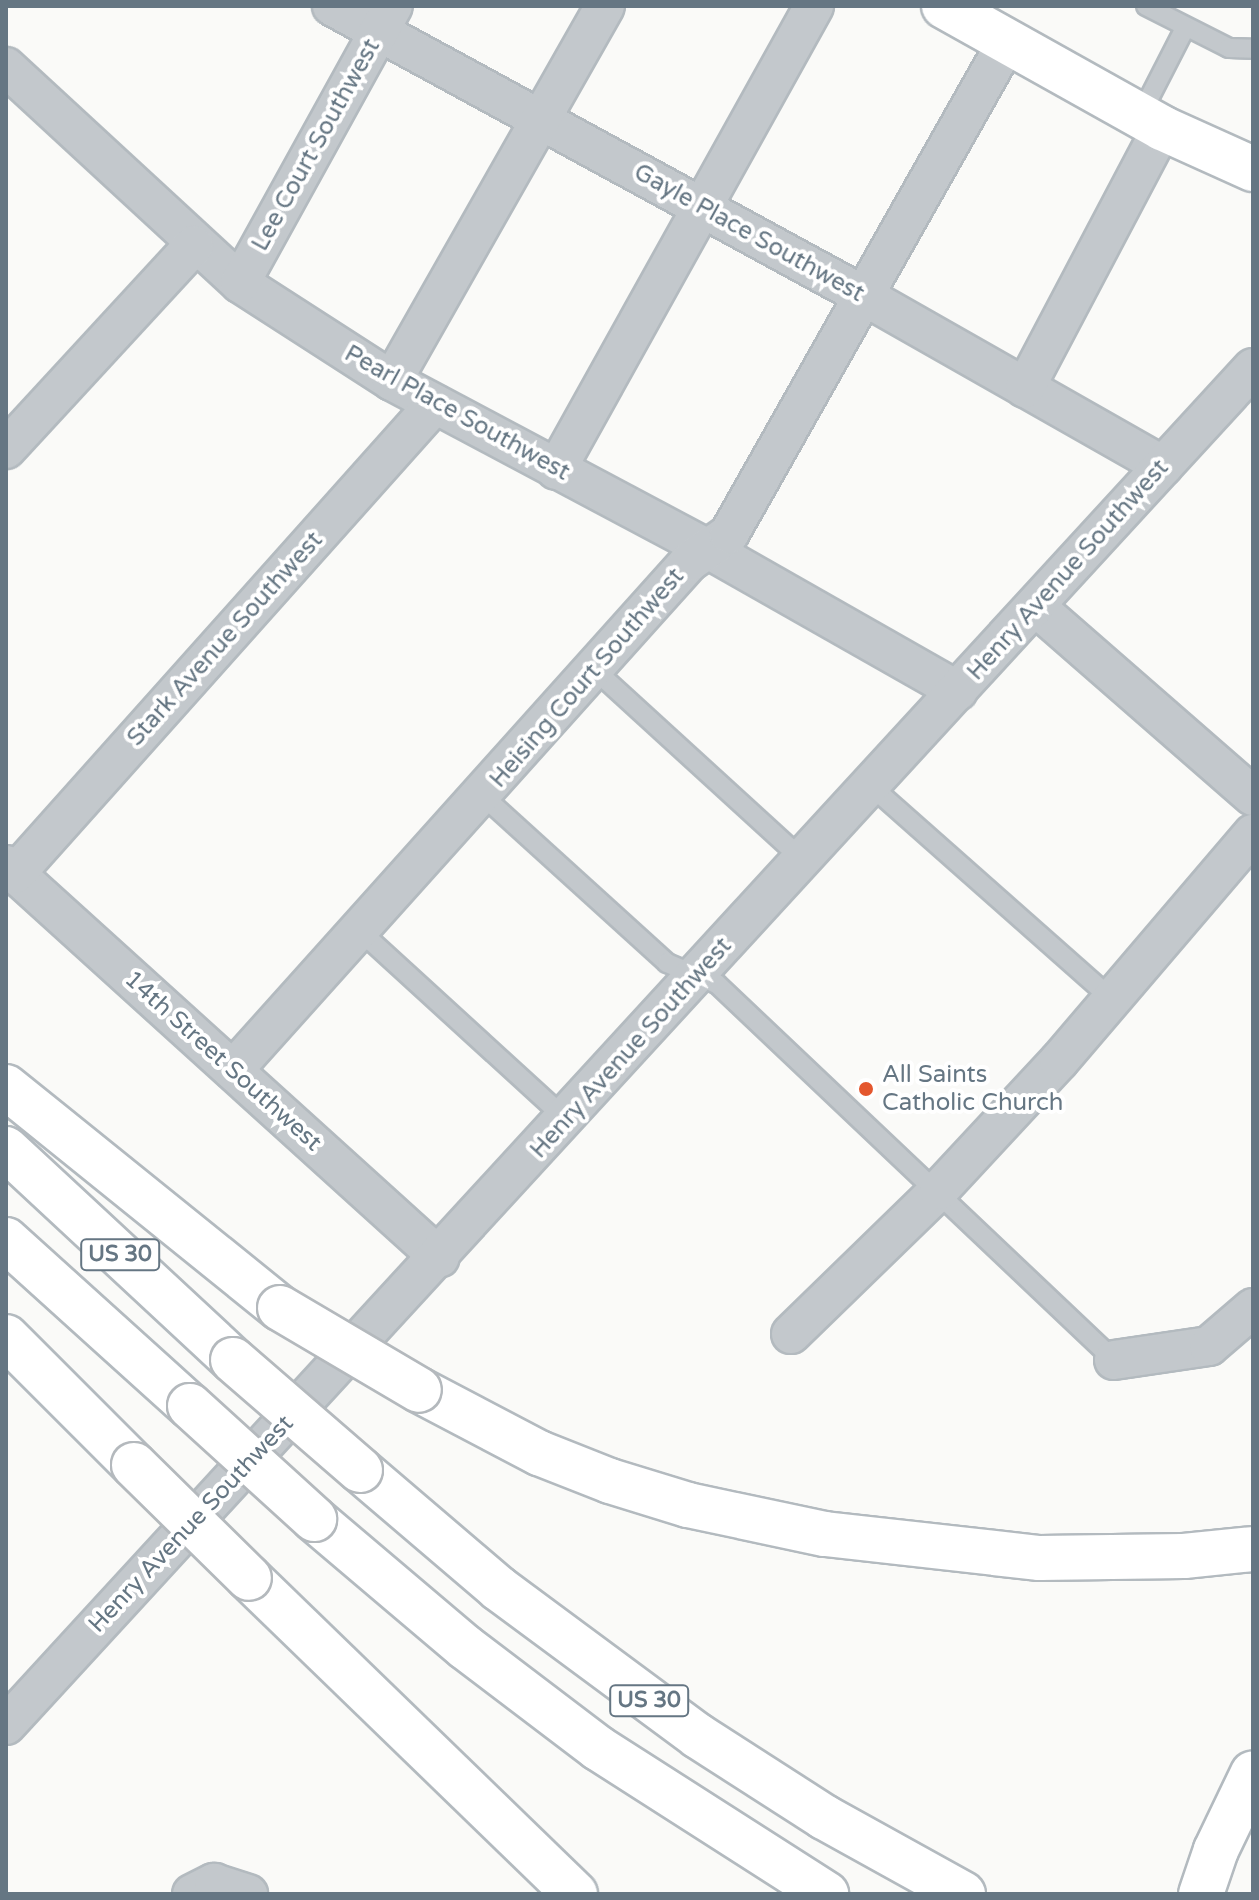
<!DOCTYPE html>
<style>
body{margin:0}
#map{position:relative;width:1259px;height:1900px;overflow:hidden;background:#fafaf8;font-family:"Varela Round",sans-serif}
div>[style]{position:absolute}
[style*='--x']{left:calc(var(--x)*1px);top:calc(var(--y)*1px);width:calc(var(--w)*1px);rotate:calc(var(--a)*1deg)}
.roads{filter:drop-shadow(2px 0 #b3babf) drop-shadow(-2px 0 #b3babf) drop-shadow(0 2px #b3babf) drop-shadow(0 -2px #b3babf)}
.lane>*{height:18px;margin:-9px;padding:0 9px;transform-origin:9px;border-radius:9px;background:#c3c8cc}
.street>*{height:38px;margin:-19px;padding:0 19px;transform-origin:19px;border-radius:19px;background:#c3c8cc}
.secondary>*{height:44px;margin:-22px;padding:0 22px;transform-origin:22px;border-radius:22px;background:#fff}
.highway>*{height:44px;margin:-22px;padding:0 22px;transform-origin:22px;border-radius:22px;background:#fff}
.bridges{filter:drop-shadow(2px 0 #b4b9bd) drop-shadow(-2px 0 #b4b9bd) drop-shadow(0 2px #b4b9bd) drop-shadow(0 -2px #b4b9bd)}
.highway-bridge>*{height:44px;margin:-22px;padding:0 22px;transform-origin:22px;border-radius:22px;background:#fff}
.dots>*{width:22px;height:22px;translate:-50% -50%;box-sizing:border-box;border:4px solid #fff;border-radius:50%}
span{translate:-50% -50%;white-space:nowrap;text-align:center;line-height:1.15;-webkit-text-stroke:8px #fff;paint-order:stroke}
.shield-label span{padding:2px 6px;background:#fff;border:2px solid;border-radius:6px;-webkit-text-stroke-width:0}
.shield-label{font-size:22px;color:#657683;font-weight:700}
.street-label{font-size:24px;color:#657683}
.poi-label{font-size:24px;color:#657683}
.left{translate:0 -50%;text-align:left}
.frame{position:absolute;inset:0;border:8px solid #657683;pointer-events:none}
</style>
<div id="map">
<div class="roads">
<div class="lane">
<i style="--x:1146;--y:6;--w:93;--a:26.8"></i>
<i style="--x:1229;--y:48;--w:24;--a:2"></i>
<i style="--x:1140;--y:116;--w:99;--a:-62.9"></i>
<i style="--x:596;--y:671;--w:279;--a:42.4"></i>
<i style="--x:871;--y:786;--w:322;--a:41.5"></i>
<i style="--x:483;--y:796;--w:248;--a:42.2"></i>
<i style="--x:667;--y:963;--w:54;--a:22.8"></i>
<i style="--x:717;--y:984;--w:547;--a:43.44"></i>
<i style="--x:359;--y:930;--w:280;--a:42.4"></i>
</div>
<div class="street">
<i style="--x:332;--y:6;--w:608;--a:28.59"></i>
<i style="--x:866;--y:297;--w:342;--a:29.6"></i>
<i style="--x:6;--y:67;--w:318;--a:42.7"></i>
<i style="--x:240;--y:283;--w:181;--a:32.8"></i>
<i style="--x:392;--y:381;--w:360;--a:28"></i>
<i style="--x:710;--y:550;--w:285;--a:29.6"></i>
<i style="--x:240;--y:283;--w:316;--a:-61.1"></i>
<i style="--x:392;--y:381;--w:431;--a:-60.4"></i>
<i style="--x:1025;--y:388;--w:294;--a:-62.2"></i>
<i style="--x:6;--y:449;--w:277;--a:-47.3"></i>
<i style="--x:556;--y:470;--w:531;--a:-60.92"></i>
<i style="--x:1035;--y:606;--w:289;--a:41.1"></i>
<i style="--x:6;--y:865;--w:585;--a:42.16"></i>
<i style="--x:15;--y:874;--w:630;--a:-48.22"></i>
<i style="--x:233;--y:1070;--w:683;--a:-48.09"></i>
<i style="--x:689;--y:562;--w:49;--a:-35"></i>
<i style="--x:729;--y:534;--w:565;--a:-60.53"></i>
<i style="--x:791;--y:1334;--w:206;--a:-44.2"></i>
<i style="--x:939;--y:1190;--w:176;--a:-47.1"></i>
<i style="--x:1059;--y:1061;--w:299;--a:-49.5"></i>
<i style="--x:1114;--y:1360;--w:96;--a:-8.4"></i>
<i style="--x:1209;--y:1346;--w:58;--a:-40.8"></i>
<i style="--x:6;--y:1725;--w:1843;--a:-47.42"></i>
<i style="--x:192;--y:1894;--w:25;--a:-27"></i>
<i style="--x:214;--y:1883;--w:36;--a:18"></i>
</div>
<div class="secondary">
<i style="--x:944;--y:6;--w:250;--a:29.2"></i>
<i style="--x:1162;--y:128;--w:100;--a:24.3"></i>
</div>
<div class="highway">
<i style="--x:6;--y:1087;--w:352;--a:38.9"></i>
<i style="--x:6;--y:1149;--w:310;--a:42.9"></i>
<i style="--x:6;--y:1240;--w:248;--a:42.1"></i>
<i style="--x:6;--y:1337;--w:181;--a:45"></i>
<i style="--x:419;--y:1390;--w:136;--a:27.7"></i>
<i style="--x:539;--y:1453;--w:76;--a:21.5"></i>
<i style="--x:610;--y:1481;--w:82;--a:17.1"></i>
<i style="--x:688;--y:1505;--w:140;--a:12"></i>
<i style="--x:825;--y:1534;--w:216;--a:6.4"></i>
<i style="--x:1040;--y:1558;--w:144;--a:-0.8"></i>
<i style="--x:1184;--y:1556;--w:69;--a:-5.8"></i>
<i style="--x:360;--y:1470;--w:182;--a:40.5"></i>
<i style="--x:498;--y:1588;--w:249;--a:36.5"></i>
<i style="--x:698;--y:1736;--w:150;--a:32.7"></i>
<i style="--x:824;--y:1817;--w:159;--a:29"></i>
<i style="--x:314;--y:1519;--w:198;--a:40.3"></i>
<i style="--x:465;--y:1647;--w:167;--a:37.2"></i>
<i style="--x:598;--y:1748;--w:271;--a:32.6"></i>
<i style="--x:249;--y:1578;--w:454;--a:44.1"></i>
<i style="--x:1201;--y:1894;--w:46;--a:-71.2"></i>
<i style="--x:1216;--y:1850;--w:85;--a:-64.3"></i>
</div>
</div>
<div class="bridges">
<div class="highway-bridge">
<i style="--x:280;--y:1308;--w:161;--a:30.5"></i>
<i style="--x:233;--y:1360;--w:168;--a:40.9"></i>
<i style="--x:190;--y:1406;--w:168;--a:42.3"></i>
<i style="--x:134;--y:1465;--w:161;--a:44.5"></i>
</div>
</div>
<div class="dots">
<i style="left:866px;top:1089px;background:#e4572e"></i>
</div>
<div class="shield-label">
<span style="left:120px;top:1255px">US 30</span>
<span style="left:649px;top:1701px">US 30</span>
</div>
<div class="street-label">
<span style="left:316px;top:145px;rotate:-61deg">Lee Court Southwest</span>
<span style="left:749px;top:233px;rotate:29deg">Gayle Place Southwest</span>
<span style="left:457px;top:413px;rotate:29deg">Pearl Place Southwest</span>
<span style="left:1068px;top:570px;rotate:-48deg">Henry Avenue Southwest</span>
<span style="left:225px;top:639px;rotate:-48deg">Stark Avenue Southwest</span>
<span style="left:587px;top:678px;rotate:-49deg">Heising Court Southwest</span>
<span style="left:631px;top:1048px;rotate:-48deg">Henry Avenue Southwest</span>
<span style="left:223px;top:1061px;rotate:42deg">14th Street Southwest</span>
<span style="left:191px;top:1524px;rotate:-47deg">Henry Avenue Southwest</span>
</div>
<div class="poi-label">
<span class="left" style="left:882px;top:1089px">All Saints<br>Catholic Church</span>
</div>
<div class="frame"></div>
</div>
